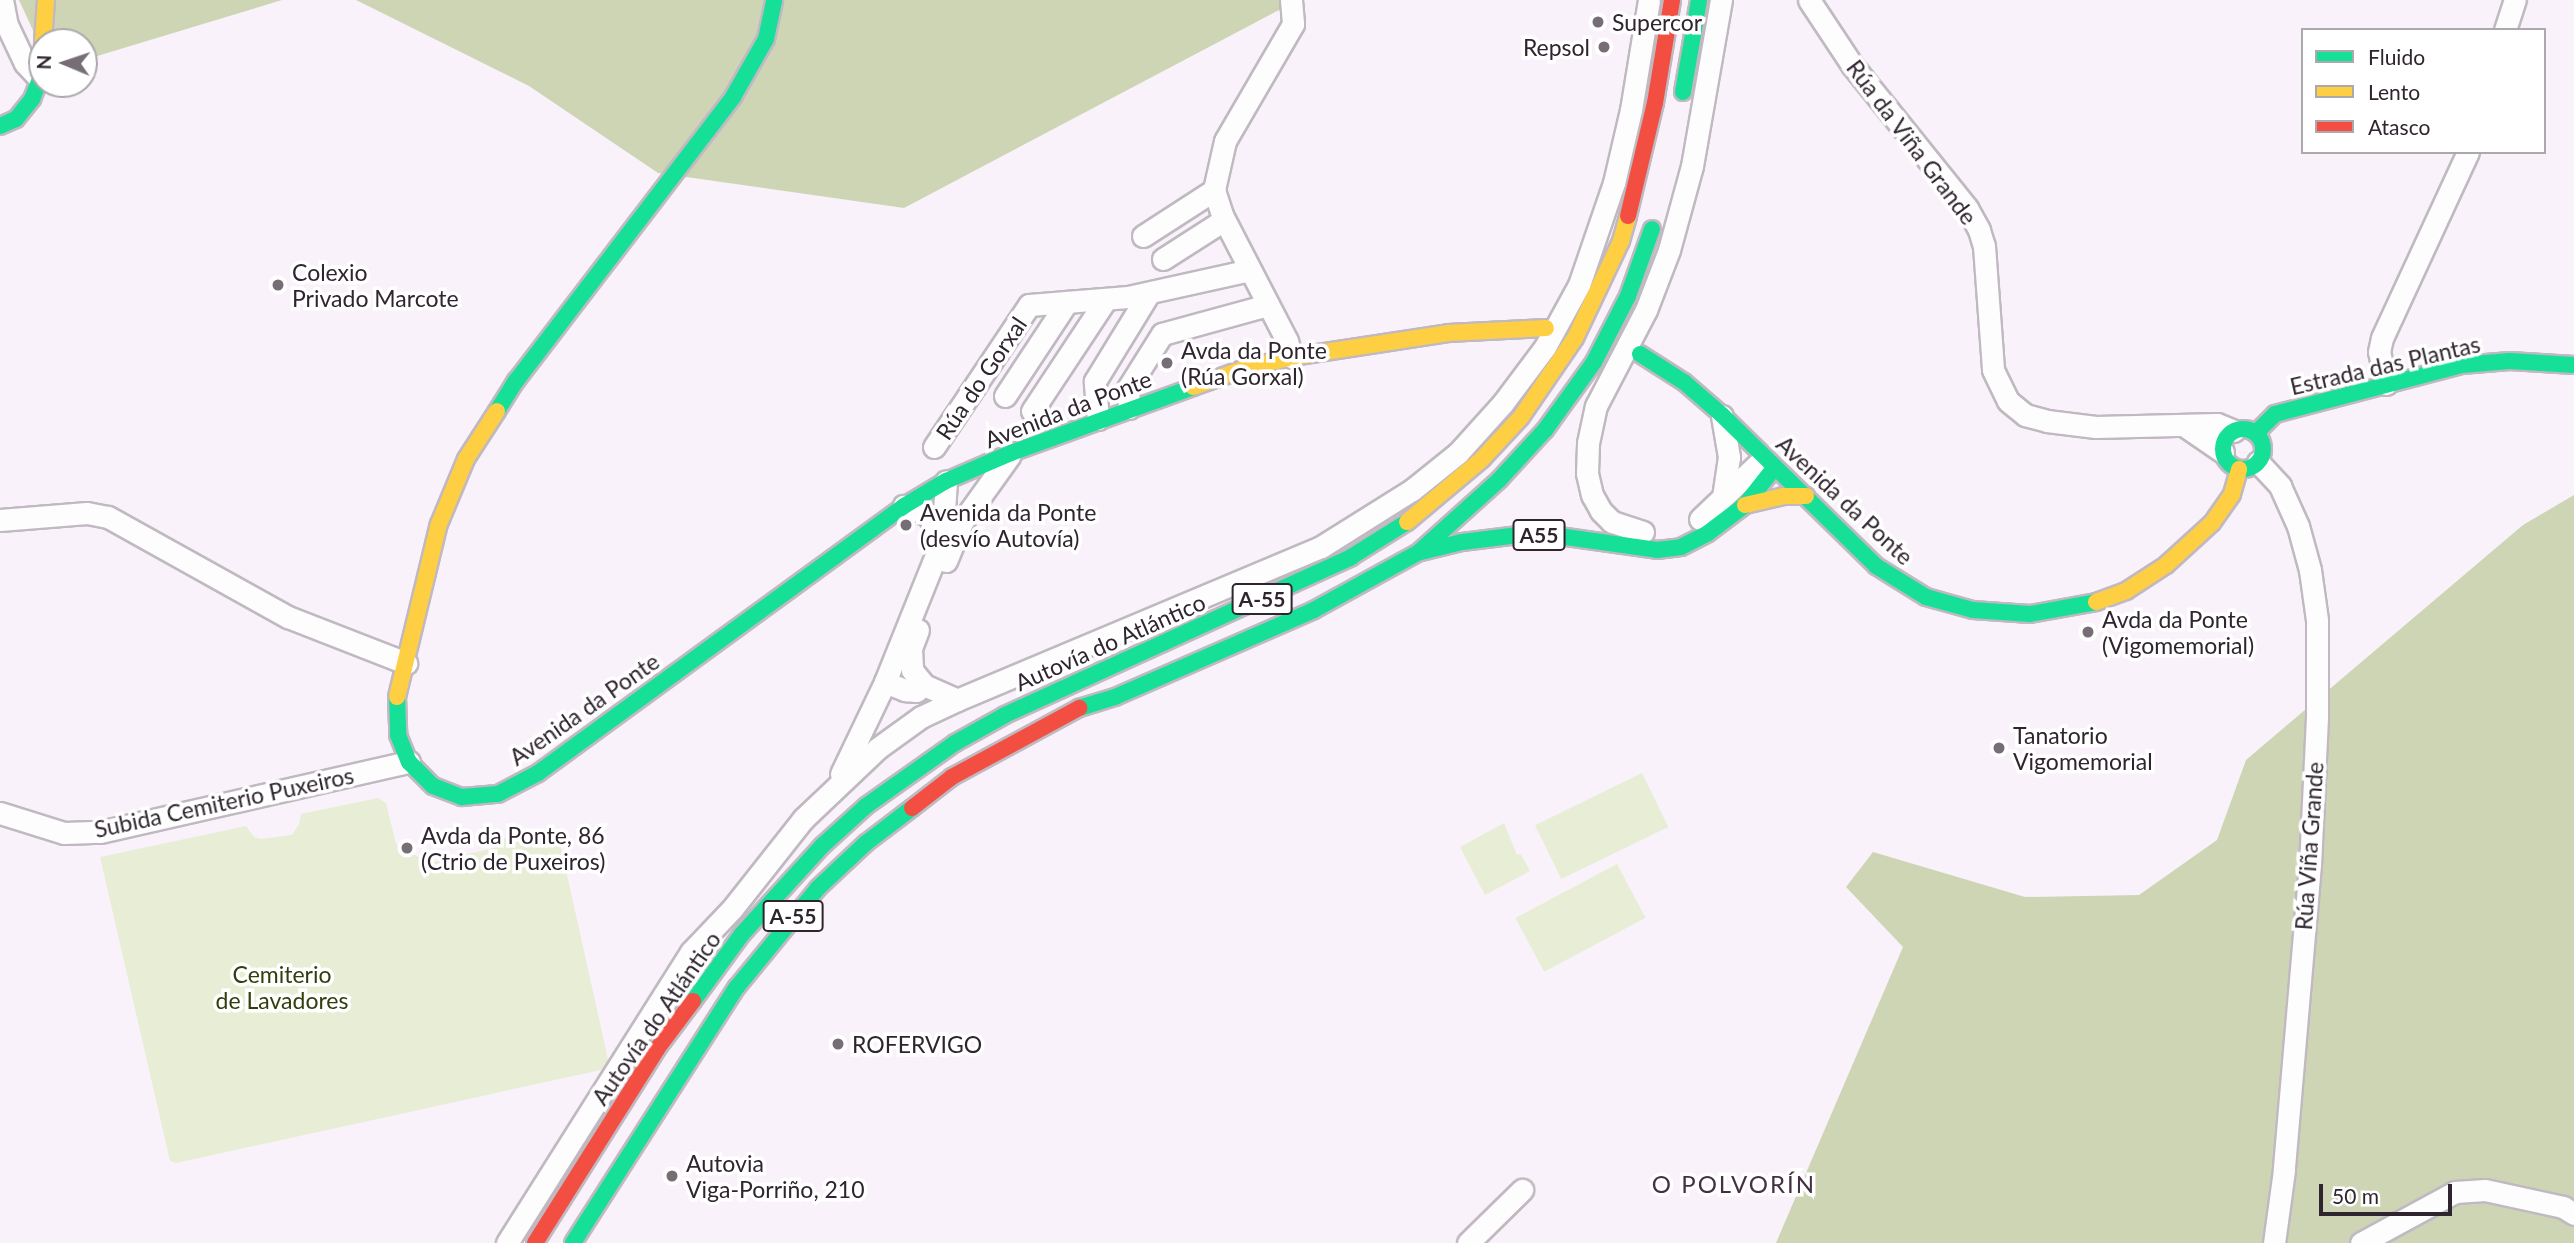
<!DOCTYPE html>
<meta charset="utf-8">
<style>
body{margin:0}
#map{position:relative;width:2574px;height:1243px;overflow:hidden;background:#faf2fa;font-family:Lato,sans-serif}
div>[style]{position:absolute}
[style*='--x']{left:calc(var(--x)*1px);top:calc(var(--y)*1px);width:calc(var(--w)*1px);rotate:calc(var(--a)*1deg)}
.green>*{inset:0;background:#e7eed5;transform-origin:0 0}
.forest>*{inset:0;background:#cdd5b5}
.roads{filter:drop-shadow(2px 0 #c1b9c1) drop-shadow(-2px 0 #c1b9c1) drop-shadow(0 2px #c1b9c1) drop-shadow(0 -2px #c1b9c1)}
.street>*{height:21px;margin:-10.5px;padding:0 10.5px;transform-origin:10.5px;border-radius:10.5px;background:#fefdfe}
.fast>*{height:16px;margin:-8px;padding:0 8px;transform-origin:8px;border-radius:8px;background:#16e098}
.fast>.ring{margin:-8px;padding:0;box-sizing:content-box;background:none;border:16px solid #16e098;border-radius:50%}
.slow>*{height:16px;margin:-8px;padding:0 8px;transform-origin:8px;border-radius:8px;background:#ffcf43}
.jam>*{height:16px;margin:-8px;padding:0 8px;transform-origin:8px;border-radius:8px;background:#f24e42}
.dots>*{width:19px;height:19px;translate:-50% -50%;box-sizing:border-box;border:4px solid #fff;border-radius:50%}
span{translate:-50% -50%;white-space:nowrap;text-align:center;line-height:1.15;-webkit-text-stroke:7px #fff;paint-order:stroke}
.shield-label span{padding:2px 5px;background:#fff;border:2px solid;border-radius:5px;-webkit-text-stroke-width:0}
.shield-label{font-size:21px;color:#2f252f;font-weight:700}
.poi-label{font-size:23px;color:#2f252f}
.left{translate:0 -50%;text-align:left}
.right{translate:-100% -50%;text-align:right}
.street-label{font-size:23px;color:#2f252f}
.park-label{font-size:23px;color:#313e0d}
.neighbourhood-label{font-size:24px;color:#443045;letter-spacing:2px}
.legend{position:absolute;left:2301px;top:28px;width:245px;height:126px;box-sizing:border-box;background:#fff;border:2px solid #aca8ac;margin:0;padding:9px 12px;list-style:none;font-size:21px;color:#2f252f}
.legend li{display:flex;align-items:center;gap:14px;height:35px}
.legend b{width:35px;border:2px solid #aca8ac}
.north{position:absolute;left:28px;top:28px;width:70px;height:70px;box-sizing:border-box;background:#fff;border:2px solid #aca8ac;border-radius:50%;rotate:272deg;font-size:19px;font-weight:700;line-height:28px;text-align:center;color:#2f252f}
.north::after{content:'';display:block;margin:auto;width:24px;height:32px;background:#766d76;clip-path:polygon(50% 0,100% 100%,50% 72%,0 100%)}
.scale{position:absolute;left:2319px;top:1184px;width:133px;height:32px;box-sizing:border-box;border:4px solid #2f252f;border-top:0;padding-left:9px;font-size:21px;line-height:24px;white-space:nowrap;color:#2f252f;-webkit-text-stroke:5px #fff;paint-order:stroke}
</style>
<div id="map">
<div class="green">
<i style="left:1642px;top:773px;width:60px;height:119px;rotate:64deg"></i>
<i style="clip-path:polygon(378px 798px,386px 803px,396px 844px,429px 863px,494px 848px,493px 841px,511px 837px,513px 843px,558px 834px,610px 1068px,176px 1163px,170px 1161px,100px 857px,246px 826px,254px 837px,261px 839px,292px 835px,299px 824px,301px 814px)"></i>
<i style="clip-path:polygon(1504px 823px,1517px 855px,1521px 854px,1530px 871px,1485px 895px,1460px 847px)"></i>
<i style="left:1617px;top:864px;width:61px;height:115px;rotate:62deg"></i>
</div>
<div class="forest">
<i style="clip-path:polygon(19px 0,282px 0,84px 60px,84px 42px,42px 42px,42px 50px)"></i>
<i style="clip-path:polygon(356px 0,1298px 0,904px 208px,658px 173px,529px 86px)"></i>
<i style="clip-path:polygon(2574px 495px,2574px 1243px,1776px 1243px,1903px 947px,1846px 887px,1873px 852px,2025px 897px,2139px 895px,2217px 840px,2246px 760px,2523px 525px)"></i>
</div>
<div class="roads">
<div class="street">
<i style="--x:2;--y:0;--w:25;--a:79"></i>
<i style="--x:7;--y:25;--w:42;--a:64.7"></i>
<i style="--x:25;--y:63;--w:22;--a:47"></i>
<i style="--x:1291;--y:0;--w:24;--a:85"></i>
<i style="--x:1293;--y:24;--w:135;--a:120.2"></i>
<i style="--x:1225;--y:141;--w:50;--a:102.7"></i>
<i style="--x:1214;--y:190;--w:26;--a:72"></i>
<i style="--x:1222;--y:215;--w:142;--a:62.7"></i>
<i style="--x:1287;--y:341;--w:17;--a:73"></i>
<i style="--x:1809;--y:0;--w:78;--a:56.5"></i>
<i style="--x:1852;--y:65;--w:184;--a:51.2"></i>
<i style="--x:1967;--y:208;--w:25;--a:61"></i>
<i style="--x:1979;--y:230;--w:17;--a:73"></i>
<i style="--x:1984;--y:246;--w:124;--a:85.8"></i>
<i style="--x:1993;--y:370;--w:34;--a:64"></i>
<i style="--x:2008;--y:401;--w:22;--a:39"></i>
<i style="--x:2025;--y:415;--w:23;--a:15"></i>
<i style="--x:2047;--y:421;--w:49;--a:7"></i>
<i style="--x:2096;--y:427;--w:121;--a:-1.4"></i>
<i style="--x:2217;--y:424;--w:18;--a:22"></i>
<i style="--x:2505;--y:30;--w:32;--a:-72"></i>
<i style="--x:1143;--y:236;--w:85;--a:-32.9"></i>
<i style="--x:1163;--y:259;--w:72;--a:-32.6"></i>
<i style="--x:2386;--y:384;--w:33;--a:-102"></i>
<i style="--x:2379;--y:352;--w:14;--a:-78"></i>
<i style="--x:2382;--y:338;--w:205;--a:-65.2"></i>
<i style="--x:1005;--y:396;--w:113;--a:-56.6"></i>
<i style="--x:1129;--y:408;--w:20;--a:-93"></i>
<i style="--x:1128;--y:388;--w:64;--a:-57.8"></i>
<i style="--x:1162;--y:334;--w:110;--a:-15.3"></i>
<i style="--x:1032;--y:411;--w:134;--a:-56.5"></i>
<i style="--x:1722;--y:416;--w:42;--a:80.3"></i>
<i style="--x:1729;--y:457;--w:40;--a:98.5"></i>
<i style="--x:1098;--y:419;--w:38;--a:-95"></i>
<i style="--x:1095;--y:381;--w:103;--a:-58.5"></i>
<i style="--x:2185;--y:426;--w:46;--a:34.4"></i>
<i style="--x:934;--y:447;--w:171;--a:-56.2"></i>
<i style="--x:1029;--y:305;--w:99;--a:-4.6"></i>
<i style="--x:1128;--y:297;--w:125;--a:-12.5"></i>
<i style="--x:2258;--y:462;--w:33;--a:47"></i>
<i style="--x:2280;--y:486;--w:44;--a:65.8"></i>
<i style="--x:2298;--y:526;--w:46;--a:74.7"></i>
<i style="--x:2310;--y:570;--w:50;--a:82"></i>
<i style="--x:2317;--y:620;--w:97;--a:90"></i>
<i style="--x:2317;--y:717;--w:147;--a:92.7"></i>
<i style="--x:2310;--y:864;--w:307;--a:94.9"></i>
<i style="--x:2284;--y:1170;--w:74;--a:97.8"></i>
<i style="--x:1700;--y:519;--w:80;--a:-43.5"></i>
<i style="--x:0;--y:520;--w:87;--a:-4.6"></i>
<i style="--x:87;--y:513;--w:21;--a:11"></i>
<i style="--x:108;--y:517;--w:206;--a:29.1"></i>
<i style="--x:288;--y:617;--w:127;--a:21.3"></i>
<i style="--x:1643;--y:532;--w:33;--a:-162"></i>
<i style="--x:1612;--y:522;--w:16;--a:-135"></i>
<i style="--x:1601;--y:511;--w:18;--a:-119"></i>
<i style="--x:1592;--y:495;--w:23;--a:-103"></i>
<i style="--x:1587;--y:473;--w:30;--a:-88"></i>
<i style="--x:1588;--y:443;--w:38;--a:-78"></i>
<i style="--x:1596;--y:406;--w:108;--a:-62.5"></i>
<i style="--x:1646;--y:310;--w:64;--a:-69"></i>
<i style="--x:1669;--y:250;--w:87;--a:-74.7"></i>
<i style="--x:1692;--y:166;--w:169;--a:-80.1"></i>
<i style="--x:942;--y:540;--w:59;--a:-86.1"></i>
<i style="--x:946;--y:561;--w:42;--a:-67.7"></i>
<i style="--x:962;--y:522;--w:82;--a:-54.4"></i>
<i style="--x:918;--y:630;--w:19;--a:111"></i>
<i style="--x:911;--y:648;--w:22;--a:87"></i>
<i style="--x:912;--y:670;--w:19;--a:51"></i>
<i style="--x:924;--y:685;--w:36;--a:24"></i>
<i style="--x:885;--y:682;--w:22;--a:22"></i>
<i style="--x:905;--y:690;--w:11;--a:5"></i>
<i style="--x:916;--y:691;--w:10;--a:-37"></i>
<i style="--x:841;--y:774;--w:102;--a:-64.4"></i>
<i style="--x:885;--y:682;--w:153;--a:-68.1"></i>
<i style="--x:942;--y:540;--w:29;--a:-119"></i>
<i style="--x:928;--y:515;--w:26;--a:-159"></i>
<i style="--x:0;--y:813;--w:67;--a:17.4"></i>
<i style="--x:64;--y:833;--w:36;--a:-2"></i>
<i style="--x:100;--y:832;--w:317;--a:-12.8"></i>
<i style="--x:507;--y:1243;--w:344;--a:-57.7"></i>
<i style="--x:691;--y:952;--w:59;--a:-46.4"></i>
<i style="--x:732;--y:909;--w:115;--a:-51.7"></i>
<i style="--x:803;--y:819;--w:103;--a:-43.4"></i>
<i style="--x:878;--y:748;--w:53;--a:-35.8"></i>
<i style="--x:921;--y:717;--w:40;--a:-25"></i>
<i style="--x:957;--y:700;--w:395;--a:-22.8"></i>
<i style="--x:1321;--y:547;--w:107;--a:-32.1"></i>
<i style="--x:1412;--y:490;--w:59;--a:-38.8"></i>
<i style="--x:1458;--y:453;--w:67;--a:-48"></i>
<i style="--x:1503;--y:403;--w:70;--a:-53.1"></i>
<i style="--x:1545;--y:347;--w:71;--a:-61.3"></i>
<i style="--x:1579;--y:285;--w:108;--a:-71.1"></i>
<i style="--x:1614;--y:183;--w:75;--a:-76.9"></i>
<i style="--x:1631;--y:110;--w:111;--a:-80.7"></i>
<i style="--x:1468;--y:1243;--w:76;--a:-44.5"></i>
<i style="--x:2361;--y:1243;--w:107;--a:-28.5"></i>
<i style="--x:2455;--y:1192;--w:30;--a:-4"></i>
<i style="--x:2485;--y:1190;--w:80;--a:12.3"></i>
<i style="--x:2563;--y:1207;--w:13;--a:32"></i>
</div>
<div class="fast">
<i style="--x:1683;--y:92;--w:93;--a:-80.1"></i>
<i style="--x:0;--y:126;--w:17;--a:-24"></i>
<i style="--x:16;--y:119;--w:26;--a:-51"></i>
<i style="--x:32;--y:99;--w:22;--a:-68"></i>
<i style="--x:40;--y:79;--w:27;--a:-86"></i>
<i style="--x:1640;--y:354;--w:52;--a:32.5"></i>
<i style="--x:1684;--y:382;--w:50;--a:41"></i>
<i style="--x:1722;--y:415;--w:216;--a:44.4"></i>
<i style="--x:1876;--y:566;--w:59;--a:31.8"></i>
<i style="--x:1926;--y:597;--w:49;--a:15.5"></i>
<i style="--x:1973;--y:610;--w:57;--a:4"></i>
<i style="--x:2030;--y:614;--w:67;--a:-10.3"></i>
<i style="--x:497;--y:411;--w:36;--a:-58"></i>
<i style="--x:516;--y:381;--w:357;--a:-52.6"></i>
<i style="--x:733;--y:97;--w:67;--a:-60.4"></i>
<i style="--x:766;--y:39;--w:40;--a:-78"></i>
<i class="ring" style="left:2223px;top:429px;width:24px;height:24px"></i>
<i style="--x:2256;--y:433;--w:27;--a:-45"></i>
<i style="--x:2275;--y:414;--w:193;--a:-14.7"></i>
<i style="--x:2462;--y:365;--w:48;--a:-4.8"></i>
<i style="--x:2510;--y:361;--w:64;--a:3.6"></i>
<i style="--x:1421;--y:552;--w:42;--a:-13.7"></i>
<i style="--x:1462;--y:542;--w:57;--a:-7"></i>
<i style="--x:1519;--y:535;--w:33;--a:0"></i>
<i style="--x:1552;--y:535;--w:106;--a:8.1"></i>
<i style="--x:1657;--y:550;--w:24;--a:-7"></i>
<i style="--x:1681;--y:547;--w:30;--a:-27"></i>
<i style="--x:1708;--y:533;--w:46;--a:-37.1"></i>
<i style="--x:1745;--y:505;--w:48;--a:-51.7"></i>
<i style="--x:397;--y:697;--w:38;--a:88"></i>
<i style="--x:398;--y:735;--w:29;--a:68"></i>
<i style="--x:409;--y:762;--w:34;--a:45"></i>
<i style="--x:433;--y:786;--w:31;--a:21"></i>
<i style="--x:462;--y:797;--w:36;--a:-5"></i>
<i style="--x:498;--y:794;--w:45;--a:-27.7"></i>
<i style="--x:538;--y:773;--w:453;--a:-36.1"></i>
<i style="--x:904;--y:506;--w:49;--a:-30.8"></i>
<i style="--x:946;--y:481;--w:71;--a:-23.3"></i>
<i style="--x:1011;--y:453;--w:194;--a:-19.9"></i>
<i style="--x:1079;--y:708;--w:38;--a:-17"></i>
<i style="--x:1115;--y:697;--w:217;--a:-23.6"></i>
<i style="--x:1314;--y:610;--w:120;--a:-28.9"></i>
<i style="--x:1419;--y:552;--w:108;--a:-42"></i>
<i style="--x:1499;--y:480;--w:68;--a:-47.4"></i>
<i style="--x:1545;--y:430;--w:84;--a:-54.2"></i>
<i style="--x:1594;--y:362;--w:74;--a:-62.7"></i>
<i style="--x:1628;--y:296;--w:71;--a:-70.3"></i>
<i style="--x:693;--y:1001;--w:83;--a:-53.8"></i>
<i style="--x:742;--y:934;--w:119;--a:-47.7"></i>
<i style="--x:822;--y:846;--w:59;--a:-42.3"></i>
<i style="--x:866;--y:806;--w:109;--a:-35.3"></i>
<i style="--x:955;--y:743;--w:57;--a:-29.2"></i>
<i style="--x:1005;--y:715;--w:380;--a:-24.5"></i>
<i style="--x:1351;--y:557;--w:66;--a:-32"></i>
<i style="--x:573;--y:1243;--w:304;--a:-57.4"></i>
<i style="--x:737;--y:987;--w:128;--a:-50.7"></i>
<i style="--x:818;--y:888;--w:66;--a:-43.2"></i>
<i style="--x:866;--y:843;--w:58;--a:-37.3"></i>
</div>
<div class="slow">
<i style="--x:43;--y:42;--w:42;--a:-85.9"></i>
<i style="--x:1193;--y:387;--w:56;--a:-19.7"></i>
<i style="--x:1246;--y:368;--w:47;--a:-13.4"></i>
<i style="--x:1292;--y:357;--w:158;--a:-8.7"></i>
<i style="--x:1448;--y:333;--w:98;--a:-2.9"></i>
<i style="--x:1745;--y:505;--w:39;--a:-13"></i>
<i style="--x:1783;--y:496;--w:23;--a:0"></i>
<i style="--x:1407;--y:522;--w:98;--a:-40"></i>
<i style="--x:1482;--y:459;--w:57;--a:-47.1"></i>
<i style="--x:1521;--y:417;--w:96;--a:-55.6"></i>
<i style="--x:1575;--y:338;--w:107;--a:-64.6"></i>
<i style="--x:1621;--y:241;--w:26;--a:-74"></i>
<i style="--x:2096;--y:602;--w:32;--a:-20"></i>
<i style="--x:2126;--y:591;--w:48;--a:-33"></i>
<i style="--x:2166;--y:565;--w:62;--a:-42.4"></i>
<i style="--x:2212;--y:523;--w:35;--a:-55"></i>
<i style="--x:2232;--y:494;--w:26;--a:-74"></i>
<i style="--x:397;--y:697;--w:178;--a:-76.4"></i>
<i style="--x:439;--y:524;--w:70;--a:-67.4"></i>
<i style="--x:466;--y:459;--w:57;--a:-57.1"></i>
</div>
<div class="jam">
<i style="--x:1628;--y:216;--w:116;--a:-76.6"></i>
<i style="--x:1655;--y:103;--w:104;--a:-80.6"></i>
<i style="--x:912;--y:808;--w:51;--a:-37.8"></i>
<i style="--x:952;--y:777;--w:145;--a:-28.5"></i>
<i style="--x:535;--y:1243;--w:229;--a:-57.8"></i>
<i style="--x:657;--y:1049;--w:60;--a:-53.1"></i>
</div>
</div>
<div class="dots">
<i style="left:1598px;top:22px;background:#766d76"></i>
<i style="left:1604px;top:47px;background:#766d76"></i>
<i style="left:278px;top:285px;background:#766d76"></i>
<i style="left:1167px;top:363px;background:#766d76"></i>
<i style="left:906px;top:525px;background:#766d76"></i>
<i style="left:2088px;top:632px;background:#766d76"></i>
<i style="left:1999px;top:748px;background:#766d76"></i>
<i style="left:407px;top:848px;background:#766d76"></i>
<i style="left:838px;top:1044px;background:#766d76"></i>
<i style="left:672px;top:1176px;background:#766d76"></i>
</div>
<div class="shield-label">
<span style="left:1539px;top:535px">A55</span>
<span style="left:1262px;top:599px">A-55</span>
<span style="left:793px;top:916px">A-55</span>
</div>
<div class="poi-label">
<span class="left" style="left:1612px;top:22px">Supercor</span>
<span class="right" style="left:1590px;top:47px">Repsol</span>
<span class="left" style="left:292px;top:285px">Colexio<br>Privado Marcote</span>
<span class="left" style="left:1181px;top:363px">Avda da Ponte<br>(Rúa Gorxal)</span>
<span class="left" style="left:920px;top:525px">Avenida da Ponte<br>(desvío Autovía)</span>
<span class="left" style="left:2102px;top:632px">Avda da Ponte<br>(Vigomemorial)</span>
<span class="left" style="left:2013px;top:748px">Tanatorio<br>Vigomemorial</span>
<span class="left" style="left:421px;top:848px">Avda da Ponte, 86<br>(Ctrio de Puxeiros)</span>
<span class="left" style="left:852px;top:1044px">ROFERVIGO</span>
<span class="left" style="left:686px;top:1176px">Autovia<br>Viga-Porriño, 210</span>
</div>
<div class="street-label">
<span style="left:1912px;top:142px;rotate:53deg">Rúa da Viña Grande</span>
<span style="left:2385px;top:365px;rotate:-13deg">Estrada das Plantas</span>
<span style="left:981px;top:378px;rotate:-56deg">Rúa do Gorxal</span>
<span style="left:1068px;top:409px;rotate:-21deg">Avenida da Ponte</span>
<span style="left:1845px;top:500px;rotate:43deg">Avenida da Ponte</span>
<span style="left:1110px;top:642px;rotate:-24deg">Autovía do Atlántico</span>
<span style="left:584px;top:709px;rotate:-35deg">Avenida da Ponte</span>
<span style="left:224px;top:802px;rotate:-12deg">Subida Cemiterio Puxeiros</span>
<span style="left:2309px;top:846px;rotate:-86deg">Rúa Viña Grande</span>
<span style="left:656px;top:1018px;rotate:-55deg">Autovía do Atlántico</span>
</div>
<div class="park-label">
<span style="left:282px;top:987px">Cemiterio<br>de Lavadores</span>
</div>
<div class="neighbourhood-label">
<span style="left:1734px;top:1184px">O POLVORÍN</span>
</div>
<ul class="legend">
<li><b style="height:9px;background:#16e098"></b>Fluido</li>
<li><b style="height:9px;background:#ffcf43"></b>Lento</li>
<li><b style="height:9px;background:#f24e42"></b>Atasco</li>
</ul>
<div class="north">N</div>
<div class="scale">50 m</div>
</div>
